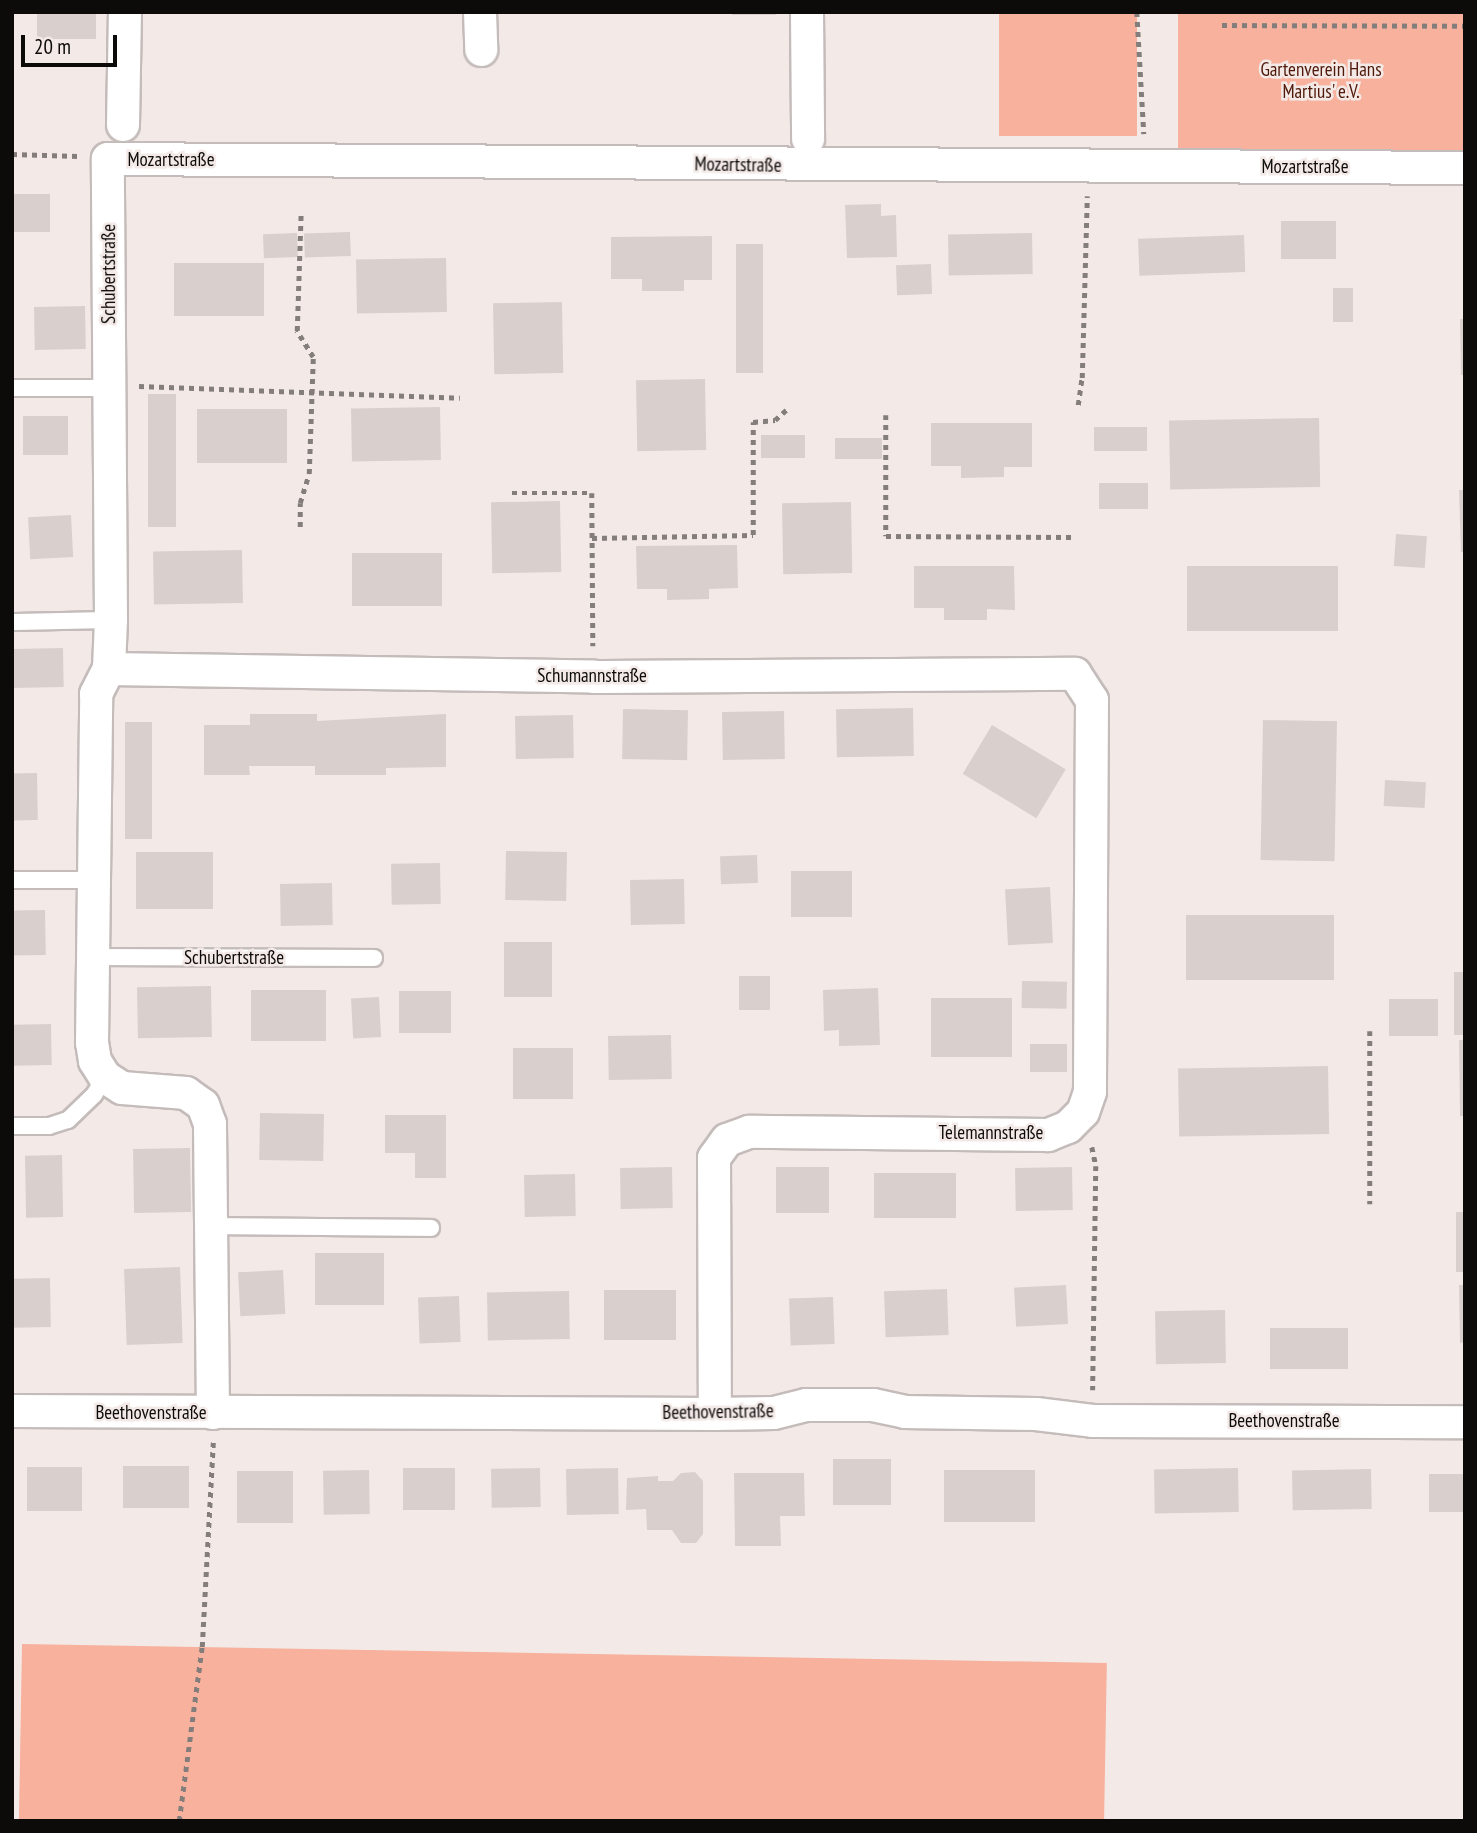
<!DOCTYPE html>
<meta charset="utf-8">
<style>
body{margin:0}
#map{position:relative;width:1477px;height:1833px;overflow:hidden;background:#f3eae8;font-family:"PT Sans Narrow",sans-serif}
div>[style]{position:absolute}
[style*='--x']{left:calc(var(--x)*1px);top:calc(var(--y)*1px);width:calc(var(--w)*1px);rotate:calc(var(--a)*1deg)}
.green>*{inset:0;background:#f7b19d;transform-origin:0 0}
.building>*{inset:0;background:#d9d0ce;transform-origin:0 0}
.path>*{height:4.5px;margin-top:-2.25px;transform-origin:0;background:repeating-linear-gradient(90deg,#837d7c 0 5px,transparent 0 10px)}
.roads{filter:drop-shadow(2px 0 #c4bcba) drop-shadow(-2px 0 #c4bcba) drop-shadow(0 2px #c4bcba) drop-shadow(0 -2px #c4bcba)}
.service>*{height:16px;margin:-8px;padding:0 8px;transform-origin:8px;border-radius:8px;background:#fff}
.minor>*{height:32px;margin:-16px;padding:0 16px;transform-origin:16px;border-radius:16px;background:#fff}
span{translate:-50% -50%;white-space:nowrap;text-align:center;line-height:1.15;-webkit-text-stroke:5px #f3eae8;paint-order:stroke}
.park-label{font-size:19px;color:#4e1707}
.street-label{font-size:19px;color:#0d0b0a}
.frame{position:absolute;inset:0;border:14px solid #0d0b0a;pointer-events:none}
.scale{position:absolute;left:21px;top:35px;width:96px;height:32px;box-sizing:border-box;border:4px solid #0d0b0a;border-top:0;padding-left:9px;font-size:21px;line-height:24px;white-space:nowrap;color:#0d0b0a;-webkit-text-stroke:5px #f3eae8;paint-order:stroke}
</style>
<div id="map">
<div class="green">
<i style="left:999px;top:12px;width:138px;height:124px"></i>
<i style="left:1178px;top:12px;width:287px;height:138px"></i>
<i style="left:22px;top:1644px;width:1085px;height:177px;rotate:1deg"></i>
</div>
<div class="building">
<i style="left:37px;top:12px;width:59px;height:27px"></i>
<i style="left:732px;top:12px;width:44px;height:3px"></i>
<i style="left:50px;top:194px;width:38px;height:38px;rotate:90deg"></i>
<i style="clip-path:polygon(881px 204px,881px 216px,896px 215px,897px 257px,847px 258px,845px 205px)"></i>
<i style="left:1336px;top:221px;width:38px;height:55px;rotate:90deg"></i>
<i style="left:350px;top:232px;width:24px;height:46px;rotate:88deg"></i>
<i style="left:297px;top:233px;width:24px;height:34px;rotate:88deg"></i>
<i style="left:1032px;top:233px;width:41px;height:84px;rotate:89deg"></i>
<i style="left:1244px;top:235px;width:37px;height:106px;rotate:88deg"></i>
<i style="clip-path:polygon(712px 236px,712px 280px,684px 280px,684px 291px,642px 291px,642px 279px,611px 279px,611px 237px)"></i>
<i style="left:736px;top:244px;width:27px;height:129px"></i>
<i style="left:446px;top:258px;width:54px;height:90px;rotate:89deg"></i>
<i style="left:174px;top:263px;width:90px;height:53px"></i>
<i style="left:931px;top:264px;width:30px;height:35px;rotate:88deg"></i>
<i style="left:1333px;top:288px;width:20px;height:34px"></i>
<i style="left:562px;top:302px;width:71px;height:69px;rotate:89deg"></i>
<i style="left:85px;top:306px;width:43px;height:51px;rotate:89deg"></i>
<i style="clip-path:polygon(1460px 319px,1465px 319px,1465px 375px,1461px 375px)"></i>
<i style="left:705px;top:379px;width:71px;height:69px;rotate:89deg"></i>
<i style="left:176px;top:394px;width:133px;height:28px;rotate:90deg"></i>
<i style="left:440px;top:407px;width:53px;height:89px;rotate:89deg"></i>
<i style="left:197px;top:409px;width:90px;height:54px"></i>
<i style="left:23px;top:416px;width:45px;height:39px"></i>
<i style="left:1319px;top:418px;width:69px;height:150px;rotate:89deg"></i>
<i style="clip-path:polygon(931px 423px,1032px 423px,1032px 467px,1004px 467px,1004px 477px,961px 478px,961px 466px,931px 466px)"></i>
<i style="left:1094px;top:427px;width:53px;height:24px"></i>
<i style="left:805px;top:435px;width:23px;height:44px;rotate:90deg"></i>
<i style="left:882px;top:438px;width:21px;height:47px;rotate:90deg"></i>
<i style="left:1099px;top:483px;width:49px;height:26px"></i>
<i style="clip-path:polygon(1459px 490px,1465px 490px,1465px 552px,1461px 552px)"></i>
<i style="left:560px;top:501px;width:71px;height:69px;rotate:89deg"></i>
<i style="left:851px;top:502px;width:71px;height:69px;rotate:89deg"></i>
<i style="left:71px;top:515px;width:42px;height:43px;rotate:87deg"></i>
<i style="left:1396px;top:534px;width:31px;height:32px;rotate:4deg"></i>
<i style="clip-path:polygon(737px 545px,738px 588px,709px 589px,709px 599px,667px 600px,667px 589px,637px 589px,636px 546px)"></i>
<i style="left:242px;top:550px;width:53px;height:89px;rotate:89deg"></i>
<i style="left:442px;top:553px;width:53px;height:90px;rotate:90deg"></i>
<i style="clip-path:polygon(914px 566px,1014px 566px,1015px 610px,987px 609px,987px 620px,944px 620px,944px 608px,914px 608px)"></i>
<i style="left:1338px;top:566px;width:65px;height:151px;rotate:90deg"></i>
<i style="left:63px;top:648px;width:39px;height:51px;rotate:89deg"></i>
<i style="left:913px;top:708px;width:48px;height:77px;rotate:89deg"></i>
<i style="left:623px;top:709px;width:65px;height:50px;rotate:1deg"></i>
<i style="left:784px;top:711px;width:48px;height:62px;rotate:89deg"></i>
<i style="clip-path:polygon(250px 714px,317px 714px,317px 721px,446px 714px,446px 767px,386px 768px,386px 775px,315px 775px,315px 766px,249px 766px,250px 775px,204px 775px,204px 725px,250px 725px)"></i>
<i style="left:573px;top:715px;width:43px;height:58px;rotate:89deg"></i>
<i style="left:1263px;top:720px;width:74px;height:140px;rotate:1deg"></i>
<i style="left:125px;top:722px;width:27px;height:117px"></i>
<i style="left:992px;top:725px;width:86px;height:57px;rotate:31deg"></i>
<i style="left:37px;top:773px;width:47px;height:25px;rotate:89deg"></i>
<i style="left:1385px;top:780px;width:41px;height:26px;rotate:3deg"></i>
<i style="left:506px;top:851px;width:61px;height:49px;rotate:1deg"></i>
<i style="left:213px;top:852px;width:57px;height:77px;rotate:90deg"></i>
<i style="left:757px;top:855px;width:28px;height:37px;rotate:88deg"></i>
<i style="left:440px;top:863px;width:41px;height:49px;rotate:89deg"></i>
<i style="left:852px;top:871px;width:46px;height:61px;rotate:90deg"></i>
<i style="left:684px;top:879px;width:45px;height:54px;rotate:89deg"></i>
<i style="left:332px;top:883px;width:42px;height:52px;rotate:89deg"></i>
<i style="left:1050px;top:887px;width:56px;height:45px;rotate:87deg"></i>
<i style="left:45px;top:910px;width:45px;height:33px;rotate:89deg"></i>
<i style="left:1186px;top:915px;width:148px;height:65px"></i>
<i style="left:504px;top:942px;width:48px;height:55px"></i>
<i style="left:1454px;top:972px;width:11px;height:63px"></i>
<i style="left:739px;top:976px;width:31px;height:34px"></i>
<i style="left:1022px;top:981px;width:45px;height:27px;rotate:1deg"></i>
<i style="left:211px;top:986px;width:51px;height:74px;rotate:89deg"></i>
<i style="clip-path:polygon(878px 988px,880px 1045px,839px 1046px,839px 1030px,824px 1031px,823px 990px)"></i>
<i style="left:326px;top:990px;width:51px;height:75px;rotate:90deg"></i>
<i style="left:399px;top:991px;width:52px;height:42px"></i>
<i style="left:379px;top:997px;width:40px;height:28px;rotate:87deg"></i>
<i style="left:931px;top:998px;width:81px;height:59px"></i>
<i style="left:1389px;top:999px;width:49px;height:37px"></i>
<i style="left:51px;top:1024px;width:41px;height:39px;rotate:89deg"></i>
<i style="left:671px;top:1035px;width:44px;height:63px;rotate:89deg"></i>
<i style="clip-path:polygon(1459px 1040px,1465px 1040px,1465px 1116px,1460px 1116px)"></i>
<i style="left:1067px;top:1044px;width:28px;height:37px;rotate:90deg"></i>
<i style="left:573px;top:1048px;width:51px;height:60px;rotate:90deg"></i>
<i style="left:1328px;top:1066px;width:68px;height:150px;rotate:89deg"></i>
<i style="left:260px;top:1113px;width:64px;height:47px;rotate:1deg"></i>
<i style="clip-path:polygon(385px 1115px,446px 1115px,446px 1178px,415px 1178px,415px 1153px,385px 1153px)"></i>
<i style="left:190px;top:1148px;width:64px;height:57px;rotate:89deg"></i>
<i style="left:62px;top:1155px;width:62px;height:37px;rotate:89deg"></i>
<i style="left:672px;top:1167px;width:41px;height:52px;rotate:89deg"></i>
<i style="left:829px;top:1167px;width:46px;height:53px;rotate:90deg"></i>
<i style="left:1072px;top:1167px;width:43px;height:57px;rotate:89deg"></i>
<i style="left:874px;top:1173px;width:82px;height:45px"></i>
<i style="left:575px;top:1174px;width:42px;height:51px;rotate:89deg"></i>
<i style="left:1456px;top:1212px;width:9px;height:60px"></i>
<i style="left:315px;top:1253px;width:69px;height:52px"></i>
<i style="left:180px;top:1267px;width:76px;height:56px;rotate:88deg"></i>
<i style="left:283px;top:1270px;width:44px;height:45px;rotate:87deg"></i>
<i style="left:50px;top:1278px;width:49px;height:38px;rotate:89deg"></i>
<i style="left:1066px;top:1285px;width:39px;height:52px;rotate:87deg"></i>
<i style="clip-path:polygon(1459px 1285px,1465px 1285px,1465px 1342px,1460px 1343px)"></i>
<i style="left:947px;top:1289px;width:46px;height:63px;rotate:88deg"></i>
<i style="left:676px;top:1290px;width:50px;height:72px;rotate:90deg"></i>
<i style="left:569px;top:1291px;width:48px;height:82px;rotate:89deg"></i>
<i style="left:459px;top:1296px;width:46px;height:41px;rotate:88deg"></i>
<i style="left:833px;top:1297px;width:47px;height:44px;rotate:88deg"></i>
<i style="left:1225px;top:1310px;width:53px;height:70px;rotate:89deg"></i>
<i style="left:1270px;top:1328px;width:78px;height:41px"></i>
<i style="left:833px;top:1459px;width:58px;height:46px"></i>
<i style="left:123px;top:1466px;width:66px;height:42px"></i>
<i style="left:82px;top:1467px;width:44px;height:55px;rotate:90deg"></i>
<i style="left:455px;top:1468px;width:42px;height:52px;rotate:90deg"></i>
<i style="left:540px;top:1468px;width:39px;height:49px;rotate:89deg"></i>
<i style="left:618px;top:1468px;width:46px;height:52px;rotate:89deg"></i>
<i style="left:1238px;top:1468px;width:44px;height:84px;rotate:89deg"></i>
<i style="left:1371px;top:1469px;width:40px;height:79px;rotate:89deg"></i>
<i style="left:369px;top:1470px;width:44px;height:46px;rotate:89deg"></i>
<i style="left:944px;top:1470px;width:91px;height:52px"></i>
<i style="left:237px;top:1471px;width:56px;height:52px"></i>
<i style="clip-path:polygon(695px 1472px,703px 1481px,703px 1534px,696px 1543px,681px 1543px,672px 1530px,647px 1530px,646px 1509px,626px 1510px,627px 1478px,658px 1476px,658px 1481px,673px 1481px,681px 1473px)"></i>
<i style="clip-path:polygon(734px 1473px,804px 1473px,805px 1516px,780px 1516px,781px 1546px,735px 1546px)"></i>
<i style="left:1465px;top:1474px;width:38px;height:36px;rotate:90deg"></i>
</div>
<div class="path">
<i style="--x:1137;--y:12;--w:122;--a:86.7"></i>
<i style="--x:1222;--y:25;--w:243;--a:0.2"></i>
<i style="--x:12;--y:154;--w:66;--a:1.7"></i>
<i style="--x:139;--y:386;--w:321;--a:2.1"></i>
<i style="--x:1078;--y:405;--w:27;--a:-82"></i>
<i style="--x:1082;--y:378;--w:182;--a:-88.4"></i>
<i style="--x:886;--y:415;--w:121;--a:90"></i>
<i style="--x:886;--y:536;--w:189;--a:0.3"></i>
<i style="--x:512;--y:493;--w:80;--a:0"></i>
<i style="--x:592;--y:493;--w:153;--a:89.6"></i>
<i style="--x:300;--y:527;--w:24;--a:-90"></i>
<i style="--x:300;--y:503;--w:30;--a:-73"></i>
<i style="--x:309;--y:474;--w:117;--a:-88"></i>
<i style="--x:313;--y:357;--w:31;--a:-122"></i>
<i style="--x:297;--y:331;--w:118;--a:-88.1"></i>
<i style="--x:592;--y:538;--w:161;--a:-1.1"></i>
<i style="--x:753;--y:535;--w:113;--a:-90"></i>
<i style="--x:753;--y:422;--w:22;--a:-5"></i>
<i style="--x:775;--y:420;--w:15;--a:-42"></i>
<i style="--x:1370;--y:1031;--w:173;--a:90"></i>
<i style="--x:1092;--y:1147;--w:19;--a:78"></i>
<i style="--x:1096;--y:1166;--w:224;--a:90.8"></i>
<i style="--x:179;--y:1821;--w:176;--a:-82.5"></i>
<i style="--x:202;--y:1647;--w:205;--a:-86.9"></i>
</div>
<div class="roads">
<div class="service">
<i style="--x:12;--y:388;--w:98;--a:0"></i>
<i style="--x:12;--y:622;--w:99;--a:-1.2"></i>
<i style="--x:12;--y:880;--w:81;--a:0"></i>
<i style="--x:95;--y:957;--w:279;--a:0.2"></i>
<i style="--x:12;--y:1126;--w:37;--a:0"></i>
<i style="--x:49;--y:1126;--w:20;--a:-18"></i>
<i style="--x:68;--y:1120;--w:36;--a:-44"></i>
<i style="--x:94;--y:1095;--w:21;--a:-59"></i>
<i style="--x:212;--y:1226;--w:219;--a:0.5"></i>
</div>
<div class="minor">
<i style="--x:480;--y:12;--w:38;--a:88"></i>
<i style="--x:807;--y:12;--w:127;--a:89.5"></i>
<i style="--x:123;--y:125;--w:113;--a:-89"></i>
<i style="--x:109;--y:669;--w:485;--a:0.9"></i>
<i style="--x:594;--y:677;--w:481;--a:-0.4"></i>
<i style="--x:1075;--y:674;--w:31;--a:57"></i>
<i style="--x:1092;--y:700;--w:392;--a:90.3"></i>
<i style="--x:1090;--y:1092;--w:21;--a:109"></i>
<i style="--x:1083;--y:1112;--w:21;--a:135"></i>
<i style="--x:1068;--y:1127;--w:22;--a:158"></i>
<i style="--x:1048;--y:1135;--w:299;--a:-179.4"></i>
<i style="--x:749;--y:1132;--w:23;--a:160"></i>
<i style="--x:727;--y:1140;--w:22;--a:126"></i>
<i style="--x:714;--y:1158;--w:256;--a:89.8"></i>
<i style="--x:12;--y:1411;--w:703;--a:0.24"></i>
<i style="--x:715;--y:1414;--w:59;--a:-1"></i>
<i style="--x:774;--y:1413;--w:33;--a:-14"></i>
<i style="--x:806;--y:1405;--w:67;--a:0"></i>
<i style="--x:873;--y:1405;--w:33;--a:12"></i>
<i style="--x:905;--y:1412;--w:131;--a:0.9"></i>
<i style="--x:1036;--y:1414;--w:57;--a:7"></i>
<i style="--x:1093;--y:1421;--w:372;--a:0.2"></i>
<i style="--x:213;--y:1413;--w:289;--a:-90.6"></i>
<i style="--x:210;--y:1124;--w:20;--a:-110"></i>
<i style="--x:203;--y:1105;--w:21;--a:-145"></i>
<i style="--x:186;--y:1093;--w:64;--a:-175.5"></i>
<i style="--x:122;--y:1088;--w:20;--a:-147"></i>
<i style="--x:105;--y:1077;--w:19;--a:-122"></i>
<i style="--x:95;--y:1061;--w:18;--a:-99"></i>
<i style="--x:92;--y:1043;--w:349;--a:-89.3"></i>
<i style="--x:96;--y:694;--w:28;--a:-63"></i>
<i style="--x:109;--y:669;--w:49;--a:-87.7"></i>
<i style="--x:111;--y:620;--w:461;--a:-90.4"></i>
<i style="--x:108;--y:159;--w:1357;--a:0.38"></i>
</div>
</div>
<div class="park-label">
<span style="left:1321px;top:81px">Gartenverein Hans<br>Martius' e.V.</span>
</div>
<div class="street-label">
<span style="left:171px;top:160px">Mozartstraße</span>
<span style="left:738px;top:165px;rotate:1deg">Mozartstraße</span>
<span style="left:1305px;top:167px">Mozartstraße</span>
<span style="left:109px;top:274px;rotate:-90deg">Schubertstraße</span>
<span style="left:592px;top:676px">Schumannstraße</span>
<span style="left:234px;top:958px">Schubertstraße</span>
<span style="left:991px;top:1133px">Telemannstraße</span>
<span style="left:718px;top:1412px;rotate:-1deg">Beethovenstraße</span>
<span style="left:151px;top:1413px">Beethovenstraße</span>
<span style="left:1284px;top:1421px">Beethovenstraße</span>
</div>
<div class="frame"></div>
<div class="scale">20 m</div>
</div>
